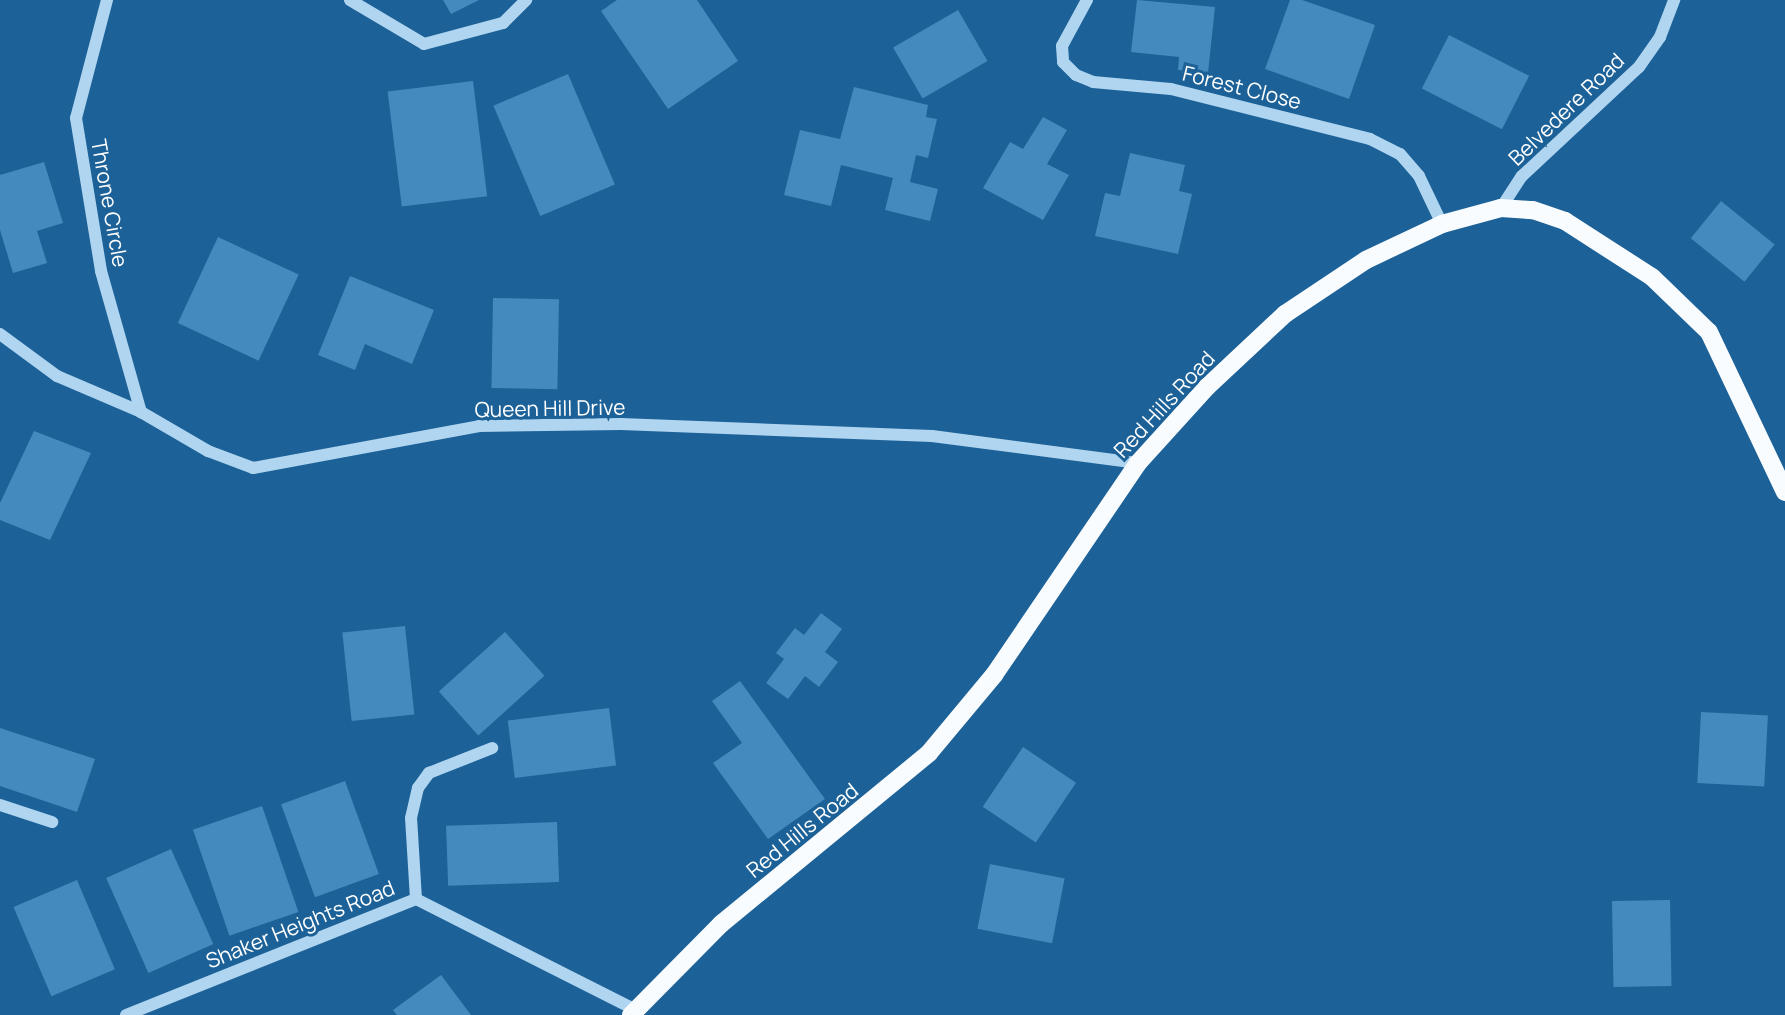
<!DOCTYPE html>
<style>
body{margin:0}
#map{position:relative;width:1785px;height:1015px;overflow:hidden;background:#1c6197;font-family:Manrope,sans-serif}
div>[style]{position:absolute}
[style*='--x']{left:calc(var(--x)*1px);top:calc(var(--y)*1px);width:calc(var(--w)*1px);rotate:calc(var(--a)*1deg)}
.building>*{inset:0;background:#448abe;transform-origin:0 0}
.minor>*{height:12px;margin:-6px;padding:0 6px;transform-origin:6px;border-radius:6px;background:#b0d5f0}
.major>*{height:18px;margin:-9px;padding:0 9px;transform-origin:9px;border-radius:9px;background:#f9fcff}
span{translate:-50% -50%;white-space:nowrap;text-align:center;line-height:1.15;-webkit-text-stroke:6px #1c6197;paint-order:stroke}
.street-label{font-size:21px;color:#fff}
</style>
<div id="map">
<div class="building">
<i style="clip-path:polygon(443px 0,479px 0,451px 14px)"></i>
<i style="clip-path:polygon(617px 0,697px 0,738px 61px,668px 109px,601px 11px)"></i>
<i style="clip-path:polygon(1137px 0,1215px 7px,1208px 73px,1178px 70px,1179px 57px,1131px 52px)"></i>
<i style="clip-path:polygon(1290px 0,1302px 0,1375px 25px,1349px 99px,1265px 69px)"></i>
<i style="left:958px;top:10px;width:59px;height:75px;rotate:60deg"></i>
<i style="left:1449px;top:35px;width:90px;height:60px;rotate:27deg"></i>
<i style="left:568px;top:74px;width:120px;height:81px;rotate:67deg"></i>
<i style="left:473px;top:81px;width:116px;height:86px;rotate:83deg"></i>
<i style="clip-path:polygon(854px 87px,928px 105px,926px 117px,937px 119px,928px 158px,916px 155px,910px 182px,938px 189px,930px 221px,885px 210px,893px 178px,841px 165px,831px 206px,784px 195px,800px 130px,840px 139px)"></i>
<i style="clip-path:polygon(1043px 117px,1067px 130px,1047px 164px,1069px 175px,1043px 220px,983px 188px,1010px 142px,1023px 149px)"></i>
<i style="clip-path:polygon(1130px 153px,1185px 165px,1179px 191px,1192px 194px,1178px 254px,1095px 236px,1105px 193px,1120px 196px)"></i>
<i style="clip-path:polygon(44px 162px,63px 223px,37px 231px,47px 263px,13px 273px,0 230px,0 175px)"></i>
<i style="left:1721px;top:201px;width:69px;height:48px;rotate:39deg"></i>
<i style="left:218px;top:237px;width:89px;height:95px;rotate:25deg"></i>
<i style="clip-path:polygon(350px 276px,434px 310px,412px 364px,365px 344px,355px 370px,318px 355px)"></i>
<i style="left:493px;top:298px;width:66px;height:90px;rotate:1deg"></i>
<i style="clip-path:polygon(34px 431px,91px 453px,50px 540px,0 520px,0 503px)"></i>
<i style="clip-path:polygon(821px 613px,842px 629px,825px 652px,838px 662px,819px 687px,805px 676px,788px 699px,766px 683px,784px 659px,776px 653px,795px 628px,804px 635px)"></i>
<i style="left:405px;top:626px;width:89px;height:63px;rotate:84deg"></i>
<i style="left:505px;top:632px;width:59px;height:89px;rotate:48deg"></i>
<i style="clip-path:polygon(740px 681px,825px 799px,768px 839px,713px 763px,742px 743px,712px 701px)"></i>
<i style="left:609px;top:708px;width:58px;height:102px;rotate:83deg"></i>
<i style="left:1701px;top:712px;width:67px;height:71px;rotate:3deg"></i>
<i style="clip-path:polygon(0 728px,95px 759px,77px 812px,0 786px)"></i>
<i style="left:1023px;top:747px;width:64px;height:72px;rotate:34deg"></i>
<i style="left:345px;top:781px;width:99px;height:68px;rotate:70deg"></i>
<i style="left:262px;top:806px;width:112px;height:73px;rotate:71deg"></i>
<i style="left:557px;top:822px;width:60px;height:111px;rotate:88deg"></i>
<i style="left:171px;top:849px;width:104px;height:71px;rotate:66deg"></i>
<i style="left:990px;top:864px;width:76px;height:66px;rotate:11deg"></i>
<i style="left:77px;top:880px;width:97px;height:69px;rotate:67deg"></i>
<i style="left:1670px;top:900px;width:86px;height:58px;rotate:89deg"></i>
<i style="clip-path:polygon(441px 975px,471px 1015px,397px 1015px,393px 1010px)"></i>
</div>
<div class="minor">
<i style="--x:107;--y:0;--w:122;--a:104.7"></i>
<i style="--x:76;--y:118;--w:155;--a:80.7"></i>
<i style="--x:101;--y:271;--w:147;--a:74.2"></i>
<i style="--x:350;--y:0;--w:86;--a:30.7"></i>
<i style="--x:424;--y:44;--w:82;--a:-14.9"></i>
<i style="--x:503;--y:23;--w:33;--a:-45"></i>
<i style="--x:1087;--y:0;--w:52;--a:118.5"></i>
<i style="--x:1062;--y:46;--w:16;--a:86"></i>
<i style="--x:1063;--y:62;--w:18;--a:45"></i>
<i style="--x:1076;--y:75;--w:18;--a:22"></i>
<i style="--x:1093;--y:82;--w:78;--a:5.1"></i>
<i style="--x:1171;--y:89;--w:205;--a:14.1"></i>
<i style="--x:1370;--y:139;--w:34;--a:27"></i>
<i style="--x:1400;--y:154;--w:29;--a:49"></i>
<i style="--x:1419;--y:176;--w:53;--a:64.4"></i>
<i style="--x:1501;--y:208;--w:38;--a:-57"></i>
<i style="--x:1522;--y:176;--w:160;--a:-43"></i>
<i style="--x:1639;--y:67;--w:37;--a:-55"></i>
<i style="--x:1660;--y:37;--w:40;--a:-69"></i>
<i style="--x:0;--y:334;--w:71;--a:36.4"></i>
<i style="--x:57;--y:376;--w:91;--a:23.2"></i>
<i style="--x:141;--y:412;--w:78;--a:30.2"></i>
<i style="--x:208;--y:451;--w:48;--a:20.7"></i>
<i style="--x:253;--y:468;--w:230;--a:-10.5"></i>
<i style="--x:479;--y:426;--w:142;--a:-0.8"></i>
<i style="--x:621;--y:424;--w:311;--a:2.2"></i>
<i style="--x:932;--y:436;--w:208;--a:7.5"></i>
<i style="--x:0;--y:805;--w:55;--a:18.1"></i>
<i style="--x:416;--y:899;--w:81;--a:-93.5"></i>
<i style="--x:411;--y:818;--w:31;--a:-77"></i>
<i style="--x:418;--y:788;--w:19;--a:-54"></i>
<i style="--x:429;--y:773;--w:68;--a:-21.6"></i>
<i style="--x:126;--y:1015;--w:312;--a:-21.8"></i>
<i style="--x:416;--y:899;--w:246;--a:26.8"></i>
</div>
<div class="major">
<i style="--x:631;--y:1015;--w:128;--a:-45.3"></i>
<i style="--x:721;--y:924;--w:269;--a:-39.4"></i>
<i style="--x:929;--y:753;--w:102;--a:-50.2"></i>
<i style="--x:994;--y:675;--w:256;--a:-55.8"></i>
<i style="--x:1138;--y:463;--w:103;--a:-47.8"></i>
<i style="--x:1207;--y:387;--w:107;--a:-43.1"></i>
<i style="--x:1285;--y:314;--w:97;--a:-33.7"></i>
<i style="--x:1366;--y:260;--w:84;--a:-25.3"></i>
<i style="--x:1442;--y:224;--w:61;--a:-15.2"></i>
<i style="--x:1501;--y:208;--w:32;--a:4"></i>
<i style="--x:1533;--y:210;--w:34;--a:19"></i>
<i style="--x:1565;--y:221;--w:103;--a:32.8"></i>
<i style="--x:1652;--y:277;--w:79;--a:44"></i>
<i style="--x:1709;--y:332;--w:177;--a:64.6"></i>
</div>
<div class="street-label">
<span style="left:1242px;top:87px;rotate:14deg">Forest Close</span>
<span style="left:1566px;top:109px;rotate:-44deg">Belvedere Road</span>
<span style="left:110px;top:203px;rotate:80deg">Throne Circle</span>
<span style="left:1164px;top:404px;rotate:-47deg">Red Hills Road</span>
<span style="left:550px;top:408px;rotate:-1deg">Queen Hill Drive</span>
<span style="left:802px;top:830px;rotate:-39deg">Red Hills Road</span>
<span style="left:300px;top:924px;rotate:-22deg">Shaker Heights Road</span>
</div>
</div>
